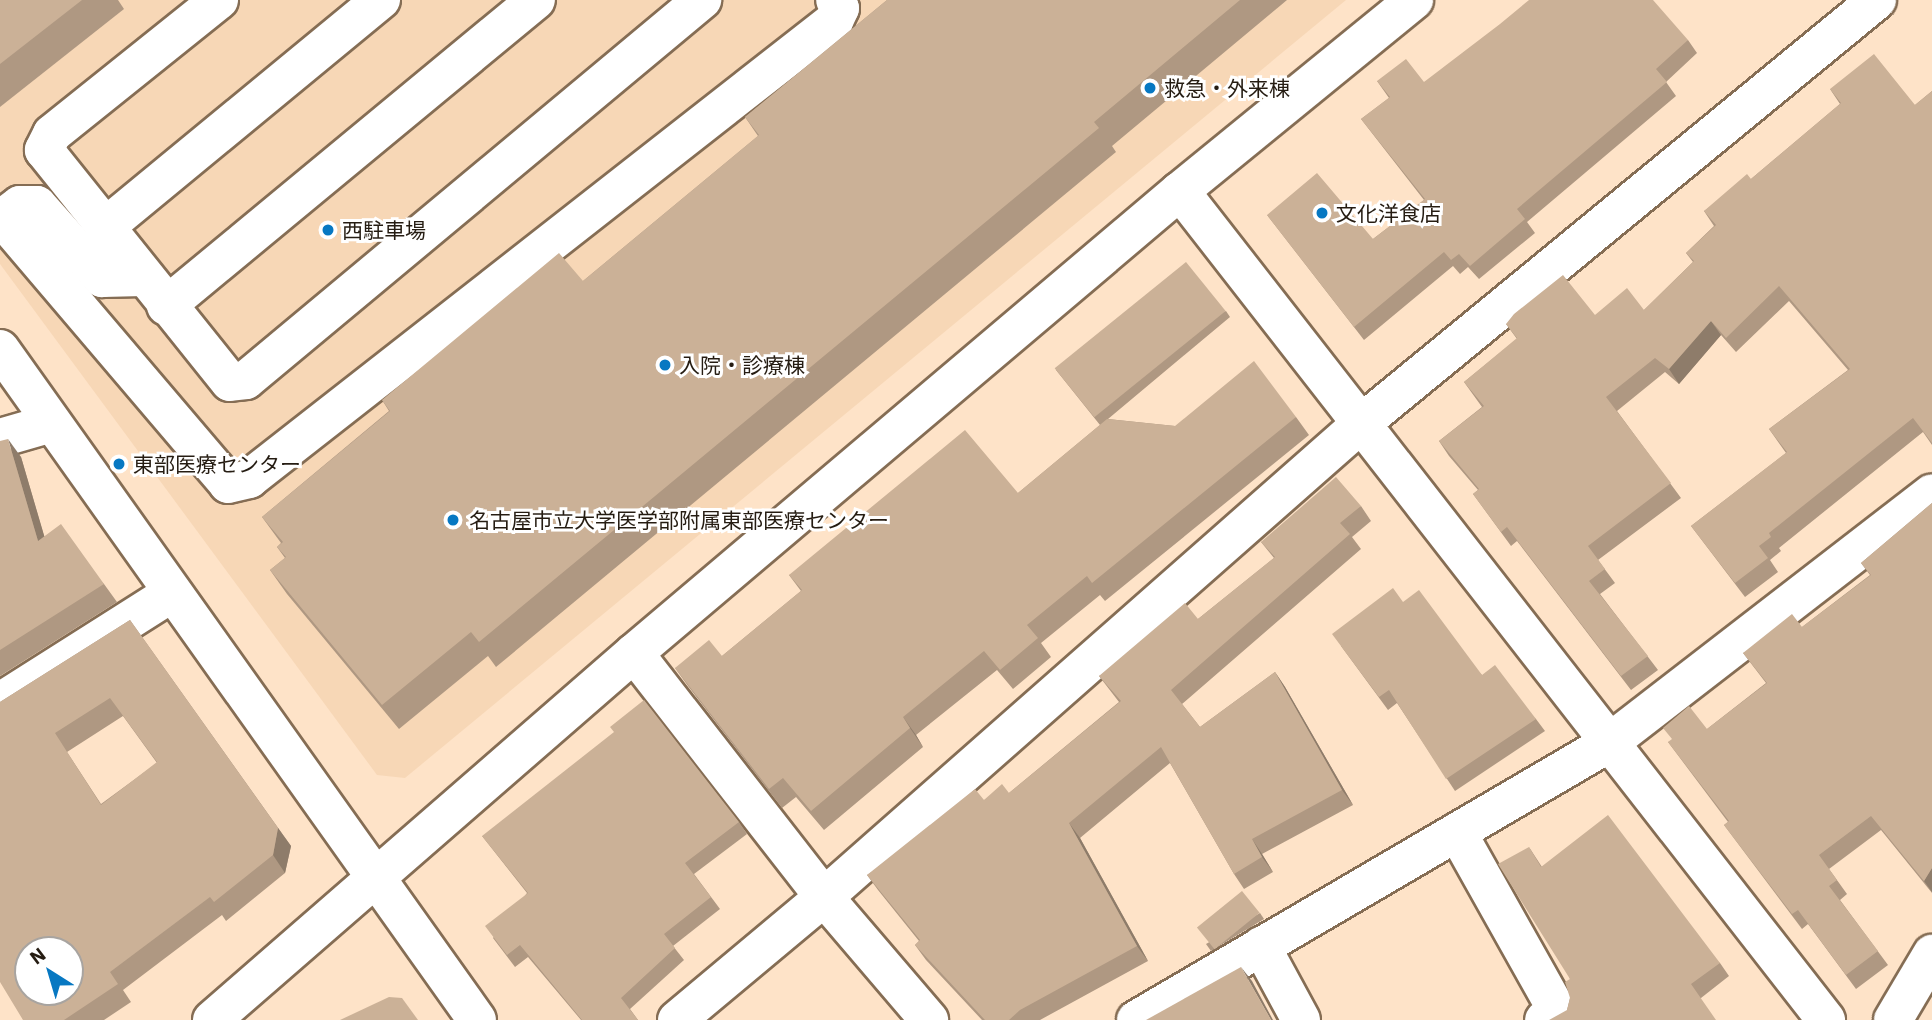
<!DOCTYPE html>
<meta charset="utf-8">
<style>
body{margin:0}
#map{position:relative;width:1932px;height:1020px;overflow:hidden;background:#fee3c8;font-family:"IBM Plex Sans","Noto Sans JP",sans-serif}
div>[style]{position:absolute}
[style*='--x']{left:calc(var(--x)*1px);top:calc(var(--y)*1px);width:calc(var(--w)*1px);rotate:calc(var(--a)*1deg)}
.built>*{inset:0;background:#f7d7b6}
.roads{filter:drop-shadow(2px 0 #856d54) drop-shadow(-2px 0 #856d54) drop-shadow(0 2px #856d54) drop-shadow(0 -2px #856d54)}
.minor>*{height:38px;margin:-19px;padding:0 19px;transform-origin:19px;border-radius:19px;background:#fff}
.wall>*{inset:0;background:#af9882}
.shaded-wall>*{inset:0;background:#8e7c6a}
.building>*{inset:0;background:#cbb197;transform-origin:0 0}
.dots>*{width:19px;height:19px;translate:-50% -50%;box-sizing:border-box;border:4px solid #fff;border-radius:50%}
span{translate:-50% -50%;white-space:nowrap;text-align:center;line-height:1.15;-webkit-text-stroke:6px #fff;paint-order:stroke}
.poi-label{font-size:21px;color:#251c12}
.left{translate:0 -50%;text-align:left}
.north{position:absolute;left:14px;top:936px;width:70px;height:70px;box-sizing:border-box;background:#fff;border:2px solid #a8a4a0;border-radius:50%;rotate:323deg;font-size:19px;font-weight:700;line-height:28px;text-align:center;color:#251c12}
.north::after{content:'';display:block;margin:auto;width:24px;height:32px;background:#0778c2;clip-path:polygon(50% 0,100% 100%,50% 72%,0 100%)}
</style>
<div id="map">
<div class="built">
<i style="clip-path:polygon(0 0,1346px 0,405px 778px,377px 775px,0 264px)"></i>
</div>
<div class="roads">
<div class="minor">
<i style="--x:219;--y:0;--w:214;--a:141.3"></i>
<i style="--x:52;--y:134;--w:18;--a:117"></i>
<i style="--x:44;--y:150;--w:297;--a:51.3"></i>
<i style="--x:230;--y:382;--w:16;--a:-7"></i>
<i style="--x:246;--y:380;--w:594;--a:-39.81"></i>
<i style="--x:1180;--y:191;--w:1051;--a:52.07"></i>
<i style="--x:2;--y:218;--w:349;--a:49.6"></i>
<i style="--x:228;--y:484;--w:22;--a:-13"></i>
<i style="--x:249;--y:479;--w:743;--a:-38.06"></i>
<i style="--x:834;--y:21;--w:14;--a:-65"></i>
<i style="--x:840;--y:8;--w:9;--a:-122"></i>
<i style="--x:0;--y:220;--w:25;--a:-37"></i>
<i style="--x:20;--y:205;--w:17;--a:0"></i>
<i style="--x:37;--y:205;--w:98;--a:48.3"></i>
<i style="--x:102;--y:278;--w:41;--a:-1.4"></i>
<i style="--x:104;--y:228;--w:359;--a:-39.5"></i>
<i style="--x:166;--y:306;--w:480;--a:-39.6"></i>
<i style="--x:0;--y:349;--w:823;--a:54.59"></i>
<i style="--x:0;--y:438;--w:54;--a:-16.1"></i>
<i style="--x:634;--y:653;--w:309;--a:52.1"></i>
<i style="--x:824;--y:897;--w:162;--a:49.5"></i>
<i style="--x:0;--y:702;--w:204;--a:-32.4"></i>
<i style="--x:1457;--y:832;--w:206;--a:60.7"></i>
<i style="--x:1558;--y:1012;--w:16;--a:150"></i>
<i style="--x:1261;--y:946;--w:84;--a:61.6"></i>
<i style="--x:212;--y:1020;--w:559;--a:-41.01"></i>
<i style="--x:634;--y:653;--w:715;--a:-40.24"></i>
<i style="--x:1180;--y:191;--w:302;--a:-39.2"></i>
<i style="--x:677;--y:1020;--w:192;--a:-39.9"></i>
<i style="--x:824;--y:897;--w:718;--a:-41.39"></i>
<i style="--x:1363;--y:422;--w:665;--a:-39.39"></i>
<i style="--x:1136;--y:1020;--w:548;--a:-30.35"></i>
<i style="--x:1609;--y:743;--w:408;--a:-37.7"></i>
<i style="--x:1893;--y:1020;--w:77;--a:-59.4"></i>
</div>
</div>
<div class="wall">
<i style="clip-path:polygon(0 0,118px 0,124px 9px,0 107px)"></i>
<i style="clip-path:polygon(887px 0,1287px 0,1112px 146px,1116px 152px,496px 667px,488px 656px,399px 729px,287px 594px,270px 570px,285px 558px,277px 547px,281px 543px,262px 517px,389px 411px,382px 400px,583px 281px,758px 136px,745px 117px)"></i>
<i style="clip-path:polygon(1688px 40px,1697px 53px,1666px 82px,1676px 96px,1527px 222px,1535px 233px,1479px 279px,1468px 267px,1460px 274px,1453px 266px,1364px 340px,1267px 215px,1373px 239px,1424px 200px,1361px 119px,1389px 98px,1377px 81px,1424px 82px)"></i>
<i style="clip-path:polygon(1830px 89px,1915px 105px,1932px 91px,1932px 445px,1923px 432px,1779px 548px,1781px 551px,1770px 560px,1778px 572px,1745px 597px,1691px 526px,1786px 453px,1769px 429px,1848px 370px,1789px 301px,1736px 352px,1721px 335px,1679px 384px,1665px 372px,1617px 411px,1681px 498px,1598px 560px,1615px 583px,1600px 594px,1658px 670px,1631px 690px,1517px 541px,1511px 546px,1473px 494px,1478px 490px,1449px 456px,1439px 441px,1482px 407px,1464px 382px,1517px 339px,1506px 324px,1644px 310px,1693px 262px,1686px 253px,1714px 226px,1704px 211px,1751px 179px,1840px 104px)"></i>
<i style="clip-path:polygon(1226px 311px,1230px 317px,1108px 419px,1175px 426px,1296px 417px,1309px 435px,1105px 601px,1100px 595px,1041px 643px,1051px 657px,1013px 689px,997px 670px,916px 735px,923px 747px,824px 830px,796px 797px,782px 808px,688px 686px,675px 668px,722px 656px,801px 591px,789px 575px,1018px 493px,1100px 425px,1056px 370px)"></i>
<i style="clip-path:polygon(0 441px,21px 457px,44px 536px,104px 584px,117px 602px,0 676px)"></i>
<i style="clip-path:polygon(1932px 503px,1932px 893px,1881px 830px,1829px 869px,1847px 894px,1840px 900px,1888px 965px,1856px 989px,1808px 924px,1802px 929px,1724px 825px,1728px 822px,1668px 742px,1707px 729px,1766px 683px,1743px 653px,1802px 627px,1870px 575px,1861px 563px)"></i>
<i style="clip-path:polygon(1361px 506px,1371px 521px,1352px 537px,1361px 549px,1182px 704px,1200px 727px,1275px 672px,1285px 687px,1353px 805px,1262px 854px,1273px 872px,1244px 889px,1234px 874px,1170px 763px,1080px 838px,1148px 961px,1040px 1020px,982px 1020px,926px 960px,915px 945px,919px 941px,878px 890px,867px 875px,984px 800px,1009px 793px,1119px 702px,1099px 676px,1198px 619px,1274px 558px,1261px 542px)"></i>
<i style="clip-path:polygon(1403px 602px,1482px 675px,1536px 719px,1545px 731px,1455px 791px,1397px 703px,1388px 710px,1341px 646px)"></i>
<i style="clip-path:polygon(evenodd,130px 620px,291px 846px,285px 873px,226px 921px,222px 915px,123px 990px,131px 1002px,104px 1020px,23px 1020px,0 702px,130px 620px,123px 716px,157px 763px,101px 804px,67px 752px,123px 716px)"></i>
<i style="clip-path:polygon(739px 822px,747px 834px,694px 874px,720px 909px,673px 946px,684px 960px,630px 1009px,638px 1020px,581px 1020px,528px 957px,515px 967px,493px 938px,527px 893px,482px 836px)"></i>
<i style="clip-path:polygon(1529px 847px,1542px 867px,1720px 963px,1729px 976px,1701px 998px,1567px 1010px,1570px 998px,1570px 979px)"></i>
<i style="clip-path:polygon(1260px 913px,1264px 919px,1211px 951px,1206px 944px)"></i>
</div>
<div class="shaded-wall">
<i style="clip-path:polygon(1711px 321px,1721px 335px,1679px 384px,1669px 369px)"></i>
<i style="clip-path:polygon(8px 439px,21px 457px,51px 559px,38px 541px)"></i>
<i style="clip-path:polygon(1275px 672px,1285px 687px,1353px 805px,1342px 790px)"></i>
<i style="clip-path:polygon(903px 717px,916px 735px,923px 747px,910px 728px)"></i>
<i style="clip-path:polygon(1069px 823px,1080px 838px,1148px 961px,1137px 946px)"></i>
<i style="clip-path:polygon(278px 828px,291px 846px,285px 873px,273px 855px)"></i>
<i style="clip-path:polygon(1252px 839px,1262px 854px,1273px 872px,1262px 857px)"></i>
<i style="clip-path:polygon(1932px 868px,1932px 892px,1924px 881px)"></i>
<i style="clip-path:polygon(1241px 967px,1252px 981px,1273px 1020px,1271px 1020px)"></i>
</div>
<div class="building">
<i style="clip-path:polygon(0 0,82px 0,0 64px)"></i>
<i style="clip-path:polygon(887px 0,1240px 0,1094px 122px,1099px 128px,479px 642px,471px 632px,382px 705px,270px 570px,286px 557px,277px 547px,283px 542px,262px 517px,390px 411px,382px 400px,559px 253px,583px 281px,759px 135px,745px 117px)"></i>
<i style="clip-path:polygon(1529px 0,1653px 0,1688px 40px,1656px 69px,1667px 82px,1517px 209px,1525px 219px,1470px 266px,1459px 254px,1451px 260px,1444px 252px,1354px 327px,1267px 215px,1317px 173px,1373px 239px,1425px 199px,1361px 119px,1390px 97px,1377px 81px,1406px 59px,1424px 82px,1500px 24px)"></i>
<i style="clip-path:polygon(1874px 54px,1915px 105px,1932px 91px,1932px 443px,1913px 418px,1769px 533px,1771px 537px,1759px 546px,1768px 558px,1735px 583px,1691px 526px,1787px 452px,1769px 429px,1850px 369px,1779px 286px,1726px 338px,1711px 321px,1669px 369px,1655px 358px,1606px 397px,1671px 483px,1588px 546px,1605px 569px,1589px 581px,1648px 656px,1621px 676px,1507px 527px,1501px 532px,1473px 494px,1479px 489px,1439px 441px,1484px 406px,1464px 382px,1517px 338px,1506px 324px,1514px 314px,1563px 275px,1595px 315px,1627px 288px,1644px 310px,1694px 261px,1686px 253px,1716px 225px,1704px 211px,1747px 174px,1751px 179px,1841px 103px,1830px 89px)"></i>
<i style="left:1186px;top:262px;width:63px;height:169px;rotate:51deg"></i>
<i style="clip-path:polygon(1254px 361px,1296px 417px,1092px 583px,1087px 576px,1027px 625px,1038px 638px,1000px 670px,984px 651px,903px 717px,910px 728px,811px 811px,783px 778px,769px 789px,675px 668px,709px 640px,722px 656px,802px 590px,789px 575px,965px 430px,1018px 493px,1107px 419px,1175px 426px)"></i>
<i style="clip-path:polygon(8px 439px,38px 541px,61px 524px,104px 584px,0 650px,0 441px)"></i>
<i style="clip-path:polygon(1336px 477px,1361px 506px,1340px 523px,1350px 534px,1171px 690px,1200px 727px,1275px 672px,1342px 790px,1252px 839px,1262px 857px,1234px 874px,1161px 747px,1069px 823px,1137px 946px,1020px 1010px,1009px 1020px,985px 1020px,915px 945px,920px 940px,867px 875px,975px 789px,984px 800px,1002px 784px,1009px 793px,1121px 701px,1099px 676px,1185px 603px,1198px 619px,1275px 557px,1261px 542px)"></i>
<i style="clip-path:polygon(1932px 503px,1932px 868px,1924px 881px,1871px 816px,1819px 855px,1837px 880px,1829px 886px,1878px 951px,1846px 975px,1798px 910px,1792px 914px,1724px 825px,1729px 821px,1668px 742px,1672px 739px,1663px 728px,1689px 706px,1707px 729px,1767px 683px,1743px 653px,1792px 614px,1802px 627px,1871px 575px,1861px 563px)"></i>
<i style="clip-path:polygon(1393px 588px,1403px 602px,1419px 590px,1482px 675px,1495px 665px,1536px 719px,1446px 779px,1389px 690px,1379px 697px,1332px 634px)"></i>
<i style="clip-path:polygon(evenodd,130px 620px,278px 828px,273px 855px,214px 902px,210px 897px,110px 972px,118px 984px,64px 1020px,23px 1020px,0 982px,0 702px,130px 620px,110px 698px,157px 762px,101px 805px,55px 733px,110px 698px,130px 620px,28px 950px,70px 950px,70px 992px,28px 992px,28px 950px)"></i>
<i style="clip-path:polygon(644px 700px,739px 822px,685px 863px,711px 897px,664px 934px,675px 948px,621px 998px,638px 1020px,582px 1020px,520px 945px,507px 955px,485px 926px,528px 893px,482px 836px,614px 732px,610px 727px)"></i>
<i style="clip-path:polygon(1608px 815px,1720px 963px,1691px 984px,1716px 1020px,1549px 1020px,1567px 1010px,1570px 998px,1565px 982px,1570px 979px,1498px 864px,1529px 847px,1541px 867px)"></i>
<i style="left:1242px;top:891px;width:28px;height:58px;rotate:51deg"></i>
<i style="clip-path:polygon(1241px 967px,1271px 1020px,1146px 1020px)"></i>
<i style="clip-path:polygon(389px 997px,402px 998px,418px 1020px,340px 1020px)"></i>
</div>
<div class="dots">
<i style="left:1150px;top:88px;background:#0778c2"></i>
<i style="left:1322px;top:213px;background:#0778c2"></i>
<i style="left:328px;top:230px;background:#0778c2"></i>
<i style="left:665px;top:365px;background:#0778c2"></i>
<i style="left:119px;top:464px;background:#0778c2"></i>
<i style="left:453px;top:520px;background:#0778c2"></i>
</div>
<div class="poi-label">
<span class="left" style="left:1164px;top:88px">救急・外来棟</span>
<span class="left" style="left:1336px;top:213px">文化洋食店</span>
<span class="left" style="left:342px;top:230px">西駐車場</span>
<span class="left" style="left:679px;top:365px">入院・診療棟</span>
<span class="left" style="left:133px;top:464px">東部医療センター</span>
<span class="left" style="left:469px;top:520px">名古屋市立大学医学部附属東部医療センター</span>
</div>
<div class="north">N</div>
</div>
